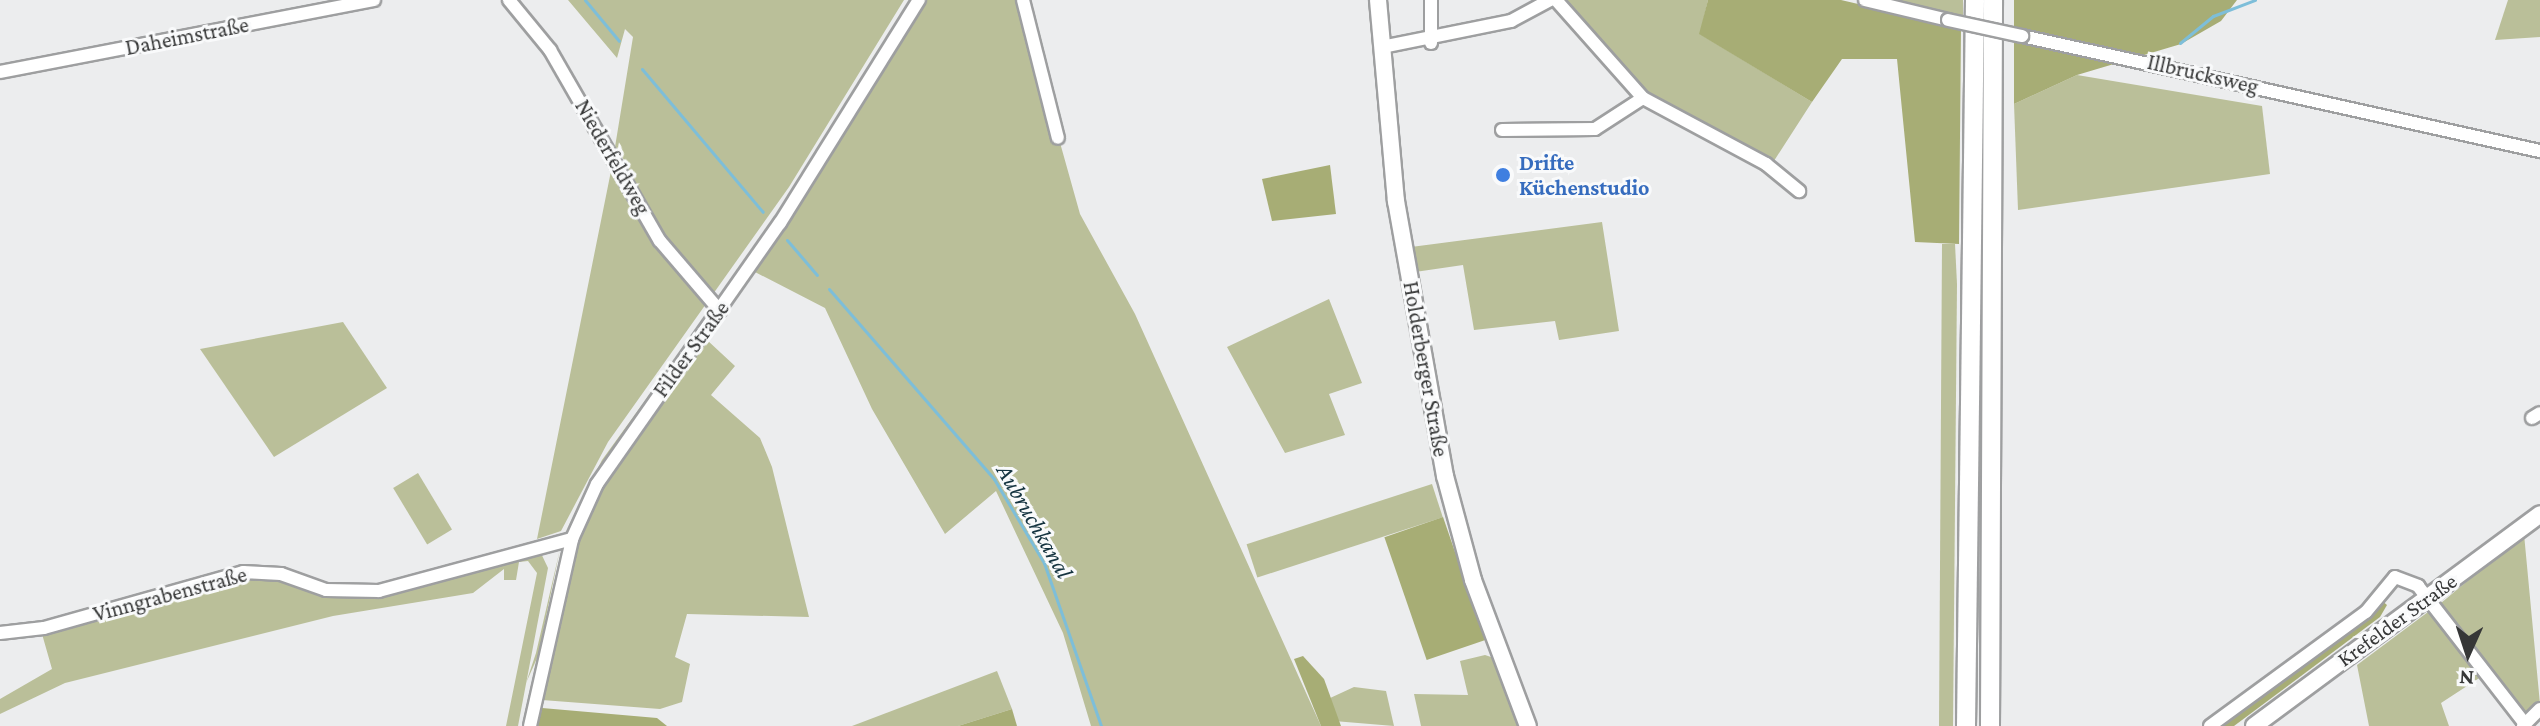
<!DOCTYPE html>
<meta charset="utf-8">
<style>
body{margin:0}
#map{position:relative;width:2540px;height:726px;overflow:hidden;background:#ecedee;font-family:"Crimson Pro",serif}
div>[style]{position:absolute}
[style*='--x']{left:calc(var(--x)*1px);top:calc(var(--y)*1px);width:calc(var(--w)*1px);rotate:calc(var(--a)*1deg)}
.green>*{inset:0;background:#babf99;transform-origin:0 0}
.forest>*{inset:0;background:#a7ad75;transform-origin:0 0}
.stream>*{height:3px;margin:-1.5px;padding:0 1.5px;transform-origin:1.5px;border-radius:1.5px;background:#7dbed9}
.roads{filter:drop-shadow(2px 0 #9e9fa0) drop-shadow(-2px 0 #9e9fa0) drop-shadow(0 2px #9e9fa0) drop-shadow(0 -2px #9e9fa0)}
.minor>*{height:12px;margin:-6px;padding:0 6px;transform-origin:6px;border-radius:6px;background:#fff}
.major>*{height:16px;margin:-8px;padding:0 8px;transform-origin:8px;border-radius:8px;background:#fff}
.highway>*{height:18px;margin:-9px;padding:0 9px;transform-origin:9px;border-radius:9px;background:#fff}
.bridges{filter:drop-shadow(2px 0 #9e9fa0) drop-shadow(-2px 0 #9e9fa0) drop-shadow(0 2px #9e9fa0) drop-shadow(0 -2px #9e9fa0)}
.minor-bridge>*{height:12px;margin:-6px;padding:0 6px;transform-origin:6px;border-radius:6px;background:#fff}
.dots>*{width:22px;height:22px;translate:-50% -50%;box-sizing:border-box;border:4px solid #f9fafb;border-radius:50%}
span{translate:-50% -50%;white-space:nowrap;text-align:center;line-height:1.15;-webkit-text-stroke:6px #f9fafb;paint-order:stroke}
.street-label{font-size:22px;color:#363737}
.shop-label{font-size:22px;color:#366cbe;font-weight:700}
.left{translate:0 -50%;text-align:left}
.water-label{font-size:24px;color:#14333f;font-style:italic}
.north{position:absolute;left:2428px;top:614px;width:80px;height:80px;-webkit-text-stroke:6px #f9fafb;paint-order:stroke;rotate:183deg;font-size:22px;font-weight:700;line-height:32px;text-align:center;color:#363737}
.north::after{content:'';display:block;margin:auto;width:28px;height:36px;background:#363737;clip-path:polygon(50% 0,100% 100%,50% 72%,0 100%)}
</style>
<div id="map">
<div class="green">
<i style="clip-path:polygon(568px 0,904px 0,789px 187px,608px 442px,561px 531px,537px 539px,612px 166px,625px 179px,629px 167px,615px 147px,633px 37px,625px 29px,617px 58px)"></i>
<i style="clip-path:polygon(927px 0,1020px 0,1080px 214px,1135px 314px,1321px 726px,1091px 726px,1063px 633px,996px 491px,945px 534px,872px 409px,825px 308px,755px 272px)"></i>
<i style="clip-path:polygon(1561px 0,1708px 0,1700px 34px,1812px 102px,1772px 164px,1645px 95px)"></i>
<i style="clip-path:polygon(1885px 0,1963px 0,1963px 17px)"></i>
<i style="clip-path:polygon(2508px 0,2540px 0,2540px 37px,2495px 40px)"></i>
<i style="clip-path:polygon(2077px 75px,2262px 106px,2270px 174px,2018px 210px,2014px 104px)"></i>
<i style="clip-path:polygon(1602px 222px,1619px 331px,1559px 340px,1555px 321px,1474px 330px,1463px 265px,1415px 272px,1411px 247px)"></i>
<i style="clip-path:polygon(1942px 244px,1955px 244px,1957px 284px,1953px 726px,1939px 726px)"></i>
<i style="clip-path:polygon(1329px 299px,1362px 383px,1329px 394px,1345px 435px,1285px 453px,1227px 347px)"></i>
<i style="clip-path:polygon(710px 311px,602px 464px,567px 529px,602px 460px)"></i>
<i style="clip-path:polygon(343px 322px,387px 388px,274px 457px,200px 349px)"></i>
<i style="clip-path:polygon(707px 340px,735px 366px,711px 395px,760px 438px,772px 467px,809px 617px,687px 614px,675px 657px,690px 664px,682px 702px,660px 709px,542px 700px,576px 540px,602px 485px)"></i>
<i style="left:418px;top:473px;width:66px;height:29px;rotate:59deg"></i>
<i style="left:1432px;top:484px;width:35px;height:195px;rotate:72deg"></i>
<i style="clip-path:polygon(2524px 534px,2540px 704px,2525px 716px,2487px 673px,2441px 703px,2449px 726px,2369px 726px,2357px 665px,2428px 612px,2469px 652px,2441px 603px)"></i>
<i style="clip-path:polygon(538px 547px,548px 568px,518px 726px,506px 726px,537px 573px,528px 561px,519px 562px,516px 580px,504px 580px,504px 569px,473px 593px,333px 616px,65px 683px,0 714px,0 699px,52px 669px,42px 634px,262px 573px,356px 596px)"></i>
<i style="clip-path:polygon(560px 549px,538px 656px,526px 683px,536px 653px)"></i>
<i style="clip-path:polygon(1485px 655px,1494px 658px,1522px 726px,1421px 726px,1414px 694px,1468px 695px,1460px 661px)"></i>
<i style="clip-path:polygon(997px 671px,1012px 709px,958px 726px,852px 726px)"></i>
<i style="clip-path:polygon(1354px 687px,1386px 691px,1394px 726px,1334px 721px,1328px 699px)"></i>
</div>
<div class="forest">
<i style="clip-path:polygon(1708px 0,1841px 0,1961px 28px,1959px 244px,1915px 242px,1897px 59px,1842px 59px,1812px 102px,1699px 34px)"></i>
<i style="clip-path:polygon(2014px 0,2237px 0,2221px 21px,2181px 44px,2077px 75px,2014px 104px)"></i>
<i style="clip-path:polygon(1330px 165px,1336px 214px,1272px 221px,1262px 179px)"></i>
<i style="left:1443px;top:517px;width:130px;height:62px;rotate:71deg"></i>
<i style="clip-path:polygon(2381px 600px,2387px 605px,2380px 617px,2234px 726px,2219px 726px)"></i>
<i style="clip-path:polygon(1303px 656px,1324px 679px,1341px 726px,1321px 726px,1294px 659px)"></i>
<i style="clip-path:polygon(542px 708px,657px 718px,667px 726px,538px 726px)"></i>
<i style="clip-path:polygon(1012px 709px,1017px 726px,958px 726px)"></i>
</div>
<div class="stream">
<i style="--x:585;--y:0;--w:53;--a:50.3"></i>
<i style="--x:2180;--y:43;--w:43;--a:-39.3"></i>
<i style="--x:2213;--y:16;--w:45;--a:-20.9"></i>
<i style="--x:642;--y:69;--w:187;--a:49.8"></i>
<i style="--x:787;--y:240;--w:46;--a:49.4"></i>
<i style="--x:829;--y:289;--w:252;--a:49"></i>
<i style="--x:994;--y:479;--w:98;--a:59.2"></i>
<i style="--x:1044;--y:563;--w:173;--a:70.7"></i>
</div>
<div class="roads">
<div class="minor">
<i style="--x:509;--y:0;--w:65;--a:50.6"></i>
<i style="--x:550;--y:50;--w:220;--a:60.1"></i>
<i style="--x:660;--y:241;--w:92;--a:49.4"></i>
<i style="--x:1023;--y:0;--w:142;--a:75.8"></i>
<i style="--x:1431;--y:0;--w:43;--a:90"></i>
<i style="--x:1556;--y:0;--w:131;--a:48.4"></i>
<i style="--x:1643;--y:98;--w:140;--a:28.2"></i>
<i style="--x:1766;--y:164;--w:43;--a:39.3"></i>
<i style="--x:1865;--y:0;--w:85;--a:13.5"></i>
<i style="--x:2022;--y:36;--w:531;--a:12.52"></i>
<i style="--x:1382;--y:47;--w:132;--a:-11.4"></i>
<i style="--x:1511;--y:21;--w:44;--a:-28.3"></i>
<i style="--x:0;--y:72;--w:381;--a:-10.9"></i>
<i style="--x:1502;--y:130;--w:93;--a:-0.6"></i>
<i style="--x:1595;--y:129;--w:57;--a:-32.9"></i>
<i style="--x:2532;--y:418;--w:9;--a:-32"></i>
<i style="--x:0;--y:633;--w:44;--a:-6.5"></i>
<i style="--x:44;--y:628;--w:207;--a:-15.7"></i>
<i style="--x:243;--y:572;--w:38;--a:3"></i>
<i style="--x:281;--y:574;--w:48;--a:19.6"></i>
<i style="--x:326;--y:590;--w:53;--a:1.1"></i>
<i style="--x:379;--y:591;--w:200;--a:-15.1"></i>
<i style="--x:530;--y:726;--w:192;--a:-77.3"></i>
<i style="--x:572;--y:539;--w:60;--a:-65.6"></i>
<i style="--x:597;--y:484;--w:319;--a:-55"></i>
<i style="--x:780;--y:223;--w:263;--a:-58.1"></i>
<i style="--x:2210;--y:726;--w:193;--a:-36.2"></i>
<i style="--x:2366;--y:612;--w:45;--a:-50.4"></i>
<i style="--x:2395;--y:577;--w:25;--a:21"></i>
<i style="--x:2418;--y:586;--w:175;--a:52.2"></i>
<i style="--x:2523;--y:726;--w:24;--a:-45"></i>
</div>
<div class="major">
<i style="--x:1378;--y:0;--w:202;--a:84.9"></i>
<i style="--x:1396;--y:201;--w:279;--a:79.9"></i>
<i style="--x:1445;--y:476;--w:108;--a:74.9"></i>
<i style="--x:1473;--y:580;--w:156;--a:69.4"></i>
<i style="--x:2254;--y:726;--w:356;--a:-36.5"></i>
</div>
<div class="highway">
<i style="--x:1966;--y:726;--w:726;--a:-89.29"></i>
<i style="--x:1990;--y:726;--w:726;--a:-89.76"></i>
</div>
</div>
<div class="bridges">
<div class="minor-bridge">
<i style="--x:1948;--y:20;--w:76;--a:12.2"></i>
</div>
</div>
<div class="dots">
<i style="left:1503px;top:175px;background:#3f7fe0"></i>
</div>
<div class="street-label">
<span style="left:187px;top:36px;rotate:-11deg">Daheimstraße</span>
<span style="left:2203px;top:74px;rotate:13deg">Illbrucksweg</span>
<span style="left:613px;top:157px;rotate:60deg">Niederfeldweg</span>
<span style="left:691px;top:349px;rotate:-54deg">Filder Straße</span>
<span style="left:1426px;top:369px;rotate:80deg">Holderberger Straße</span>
<span style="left:170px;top:594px;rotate:-15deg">Vinngrabenstraße</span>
<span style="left:2397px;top:620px;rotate:-36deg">Krefelder Straße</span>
</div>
<div class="shop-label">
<span class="left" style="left:1519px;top:175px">Drifte<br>Küchenstudio</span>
</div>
<div class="water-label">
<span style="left:1035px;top:521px;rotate:60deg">Aubruchkanal</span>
</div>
<div class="north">N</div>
</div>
